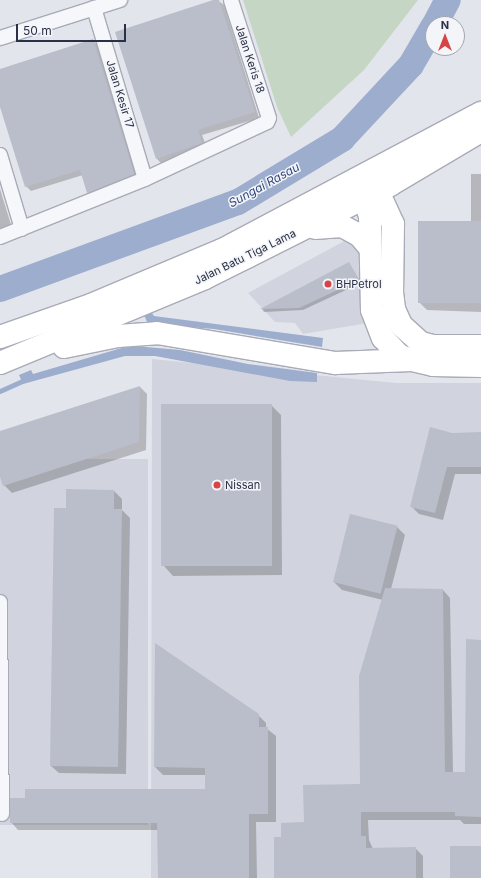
<!DOCTYPE html>
<style>
body{margin:0}
#map{position:relative;width:481px;height:878px;overflow:hidden;background:#e3e5ec;font-family:Inter,sans-serif}
div>[style]{position:absolute}
[style*='--x']{left:calc(var(--x)*1px);top:calc(var(--y)*1px);width:calc(var(--w)*1px);rotate:calc(var(--a)*1deg)}
.built>*{inset:0;background:#d1d4de;transform-origin:0 0}
.green>*{inset:0;background:#c6d6c4}
.water>*{inset:0;background:#9dadcd}
.shadow>*{inset:0;background:#0003}
.stream>*{height:4.5px;margin:-2.25px;padding:0 2.25px;transform-origin:2.25px;border-radius:2.25px;background:#9dadcd}
.river>*{height:26px;margin:-13px;padding:0 13px;transform-origin:13px;border-radius:13px;background:#9dadcd}
.building>*{inset:0;background:#babeca;transform-origin:0 0}
.roads{filter:drop-shadow(1px 0 #a8abb7) drop-shadow(-1px 0 #a8abb7) drop-shadow(0 1px #a8abb7) drop-shadow(0 -1px #a8abb7)}
.street>*{height:14px;margin:-7px;padding:0 7px;transform-origin:7px;border-radius:7px;background:#f6f7fa}
.primary>*{height:22px;margin:-11px;padding:0 11px;transform-origin:11px;border-radius:11px;background:#fff}
.dots>*{width:11px;height:11px;translate:-50% -50%;box-sizing:border-box;border:2px solid #f3f5f9;border-radius:50%}
span{translate:-50% -50%;white-space:nowrap;text-align:center;line-height:1.15;-webkit-text-stroke:3px #f3f5f9;paint-order:stroke}
.street-label{font-size:11px;color:#2a3045}
.poi-label{font-size:11px;color:#2a3045}
.left{translate:0 -50%;text-align:left}
.water-label{font-size:12px;color:#31487c;font-style:italic}
.north{position:absolute;left:425px;top:16px;width:40px;height:40px;box-sizing:border-box;background:#f3f5f9;border:1px solid #a3a6b1;border-radius:50%;rotate:0deg;font-size:11px;font-weight:700;line-height:16px;text-align:center;color:#2a3045}
.north::after{content:'';display:block;margin:auto;width:14px;height:18px;background:#d64445;clip-path:polygon(50% 0,100% 100%,50% 72%,0 100%)}
.scale{position:absolute;left:16px;top:24px;width:110px;height:18px;box-sizing:border-box;border:2px solid #2a3045;border-top:0;padding-left:5px;font-size:12px;line-height:14px;white-space:nowrap;color:#2a3045;-webkit-text-stroke:3px #f3f5f9;paint-order:stroke}
</style>
<div id="map">
<div class="built">
<i style="clip-path:polygon(348px 239px,360px 249px,368px 323px,303px 334px,295px 323px,275px 322px,248px 293px)"></i>
<i style="clip-path:polygon(152px 359px,396px 383px,481px 383px,481px 878px,151px 878px)"></i>
<i style="left:148px;top:459px;width:366px;height:156px;rotate:90deg"></i>
</div>
<div class="green">
<i style="clip-path:polygon(243px 0,418px 0,364px 70px,291px 137px,277px 107px)"></i>
</div>
<div class="water">
<i style="clip-path:polygon(152px 313px,154px 316px,323px 338px,322px 347px,214px 329px,148px 324px,144px 315px)"></i>
<i style="clip-path:polygon(135px 346px,180px 350px,248px 364px,317px 373px,317px 382px,290px 381px,155px 356px,125px 356px,23px 384px,19px 375px,31px 370px,33px 374px,125px 347px)"></i>
</div>
<div class="shadow">
<i style="clip-path:polygon(217px 0,224px 5px,259px 118px,202px 135px,207px 148px,162px 164px,157px 159px)"></i>
<i style="clip-path:polygon(92px 40px,98px 45px,138px 179px,93px 198px,88px 192px,83px 175px,31px 191px,26px 186px,0 104px,0 70px)"></i>
<i style="clip-path:polygon(471px 174px,481px 174px,481px 312px,427px 310px,419px 302px,471px 222px)"></i>
<i style="clip-path:polygon(0 189px,12px 228px,0 232px)"></i>
<i style="clip-path:polygon(349px 263px,361px 283px,303px 310px,264px 312px,262px 309px)"></i>
<i style="clip-path:polygon(140px 387px,147px 394px,146px 450px,12px 493px,4px 485px,0 473px,0 432px)"></i>
<i style="clip-path:polygon(271px 405px,281px 415px,282px 575px,173px 576px,163px 565px)"></i>
<i style="clip-path:polygon(481px 433px,481px 474px,455px 474px,443px 520px,419px 514px,411px 506px,451px 434px)"></i>
<i style="clip-path:polygon(114px 491px,122px 499px,122px 510px,130px 518px,126px 774px,59px 773px,51px 766px,67px 510px)"></i>
<i style="clip-path:polygon(350px 516px,397px 527px,405px 535px,391px 589px,443px 590px,450px 598px,453px 773px,466px 773px,481px 641px,481px 824px,464px 824px,460px 820px,368px 820px,369px 840px,373px 849px,415px 848px,423px 856px,423px 878px,275px 878px,282px 838px,361px 785px,383px 600px,342px 590px,334px 582px)"></i>
<i style="clip-path:polygon(258px 715px,266px 723px,266px 728px,276px 736px,276px 822px,256px 822px,257px 878px,159px 878px,158px 830px,18px 830px,11px 822px,206px 790px,206px 775px,163px 775px,155px 767px)"></i>
</div>
<div class="stream">
<i style="--x:0;--y:391;--w:24;--a:-24"></i>
</div>
<div class="river">
<i style="--x:435;--y:24;--w:27;--a:-62"></i>
<i style="--x:0;--y:289;--w:253;--a:-20.1"></i>
<i style="--x:238;--y:202;--w:122;--a:-31.2"></i>
<i style="--x:342;--y:139;--w:101;--a:-47"></i>
<i style="--x:411;--y:65;--w:44;--a:-59.9"></i>
</div>
<div class="building">
<i style="clip-path:polygon(213px 0,219px 0,255px 112px,198px 130px,202px 143px,156px 159px,115px 32px)"></i>
<i style="clip-path:polygon(93px 39px,134px 174px,87px 193px,80px 170px,25px 187px,0 107px,0 69px)"></i>
<i style="left:418px;top:221px;width:63px;height:82px"></i>
<i style="clip-path:polygon(349px 262px,359px 280px,299px 308px,260px 309px)"></i>
<i style="clip-path:polygon(140px 386px,139px 442px,3px 486px,0 477px,0 431px)"></i>
<i style="left:161px;top:404px;width:111px;height:162px"></i>
<i style="clip-path:polygon(430px 427px,452px 433px,481px 432px,481px 467px,447px 467px,435px 513px,410px 507px)"></i>
<i style="clip-path:polygon(66px 489px,114px 490px,114px 509px,122px 509px,118px 767px,50px 766px,54px 508px,66px 508px)"></i>
<i style="left:350px;top:514px;width:49px;height:70px;rotate:14deg"></i>
<i style="clip-path:polygon(385px 588px,443px 589px,445px 772px,465px 772px,466px 639px,481px 640px,481px 817px,455px 816px,455px 812px,361px 812px,361px 836px,366px 836px,366px 848px,416px 847px,416px 878px,274px 878px,274px 837px,281px 837px,281px 823px,304px 822px,303px 785px,360px 784px,359px 676px)"></i>
<i style="clip-path:polygon(155px 643px,259px 714px,259px 727px,268px 727px,268px 814px,249px 814px,249px 878px,158px 878px,157px 823px,10px 823px,10px 798px,25px 798px,25px 789px,205px 789px,205px 768px,154px 767px)"></i>
<i style="left:450px;top:846px;width:31px;height:32px"></i>
</div>
<div class="roads">
<div class="street">
<i style="--x:94;--y:8;--w:178;--a:73.4"></i>
<i style="--x:0;--y:38;--w:126;--a:-17.6"></i>
<i style="--x:0;--y:155;--w:77;--a:73.4"></i>
<i style="--x:0;--y:237;--w:156;--a:-21.8"></i>
<i style="--x:145;--y:179;--w:135;--a:-25"></i>
<i style="--x:267;--y:122;--w:4;--a:-63"></i>
<i style="--x:269;--y:118;--w:124;--a:-107.9"></i>
<i style="--x:0;--y:602;--w:212;--a:89.5"></i>
</div>
<div class="primary">
<i style="--x:372;--y:178;--w:51;--a:65.5"></i>
<i style="--x:393;--y:224;--w:68;--a:90.8"></i>
<i style="--x:392;--y:292;--w:17;--a:83"></i>
<i style="--x:394;--y:309;--w:17;--a:66"></i>
<i style="--x:401;--y:325;--w:27;--a:42"></i>
<i style="--x:421;--y:343;--w:12;--a:14"></i>
<i style="--x:433;--y:346;--w:48;--a:0"></i>
<i style="--x:360;--y:187;--w:31;--a:71"></i>
<i style="--x:370;--y:216;--w:94;--a:88.8"></i>
<i style="--x:372;--y:310;--w:30;--a:69"></i>
<i style="--x:383;--y:338;--w:25;--a:47"></i>
<i style="--x:400;--y:356;--w:13;--a:18"></i>
<i style="--x:412;--y:360;--w:22;--a:13"></i>
<i style="--x:433;--y:365;--w:48;--a:1.2"></i>
<i style="--x:315;--y:228;--w:27;--a:-4"></i>
<i style="--x:342;--y:226;--w:19;--a:28"></i>
<i style="--x:359;--y:235;--w:17;--a:50"></i>
<i style="--x:0;--y:337;--w:96;--a:-19.4"></i>
<i style="--x:91;--y:305;--w:142;--a:-22.8"></i>
<i style="--x:222;--y:250;--w:293;--a:-27.9"></i>
<i style="--x:64;--y:347;--w:55;--a:-11.5"></i>
<i style="--x:118;--y:336;--w:39;--a:-4"></i>
<i style="--x:157;--y:333;--w:181;--a:9.6"></i>
<i style="--x:335;--y:363;--w:77;--a:-2.2"></i>
<i style="--x:0;--y:363;--w:222;--a:-22.5"></i>
<i style="--x:205;--y:278;--w:47;--a:-26.6"></i>
<i style="--x:247;--y:257;--w:160;--a:-26.7"></i>
<i style="--x:390;--y:185;--w:106;--a:-30.7"></i>
</div>
</div>
<div class="dots">
<i style="left:328px;top:284px;background:#d64445"></i>
<i style="left:217px;top:485px;background:#d64445"></i>
</div>
<div class="street-label">
<span style="left:250px;top:59px;rotate:72deg">Jalan Keris 18</span>
<span style="left:120px;top:94px;rotate:73deg">Jalan Kesir 17</span>
<span style="left:245px;top:257px;rotate:-26deg">Jalan Batu Tiga Lama</span>
</div>
<div class="poi-label">
<span class="left" style="left:336px;top:284px">BHPetrol</span>
<span class="left" style="left:225px;top:485px">Nissan</span>
</div>
<div class="water-label">
<span style="left:264px;top:185px;rotate:-29deg">Sungai Rasau</span>
</div>
<div class="north">N</div>
<div class="scale">50 m</div>
</div>
